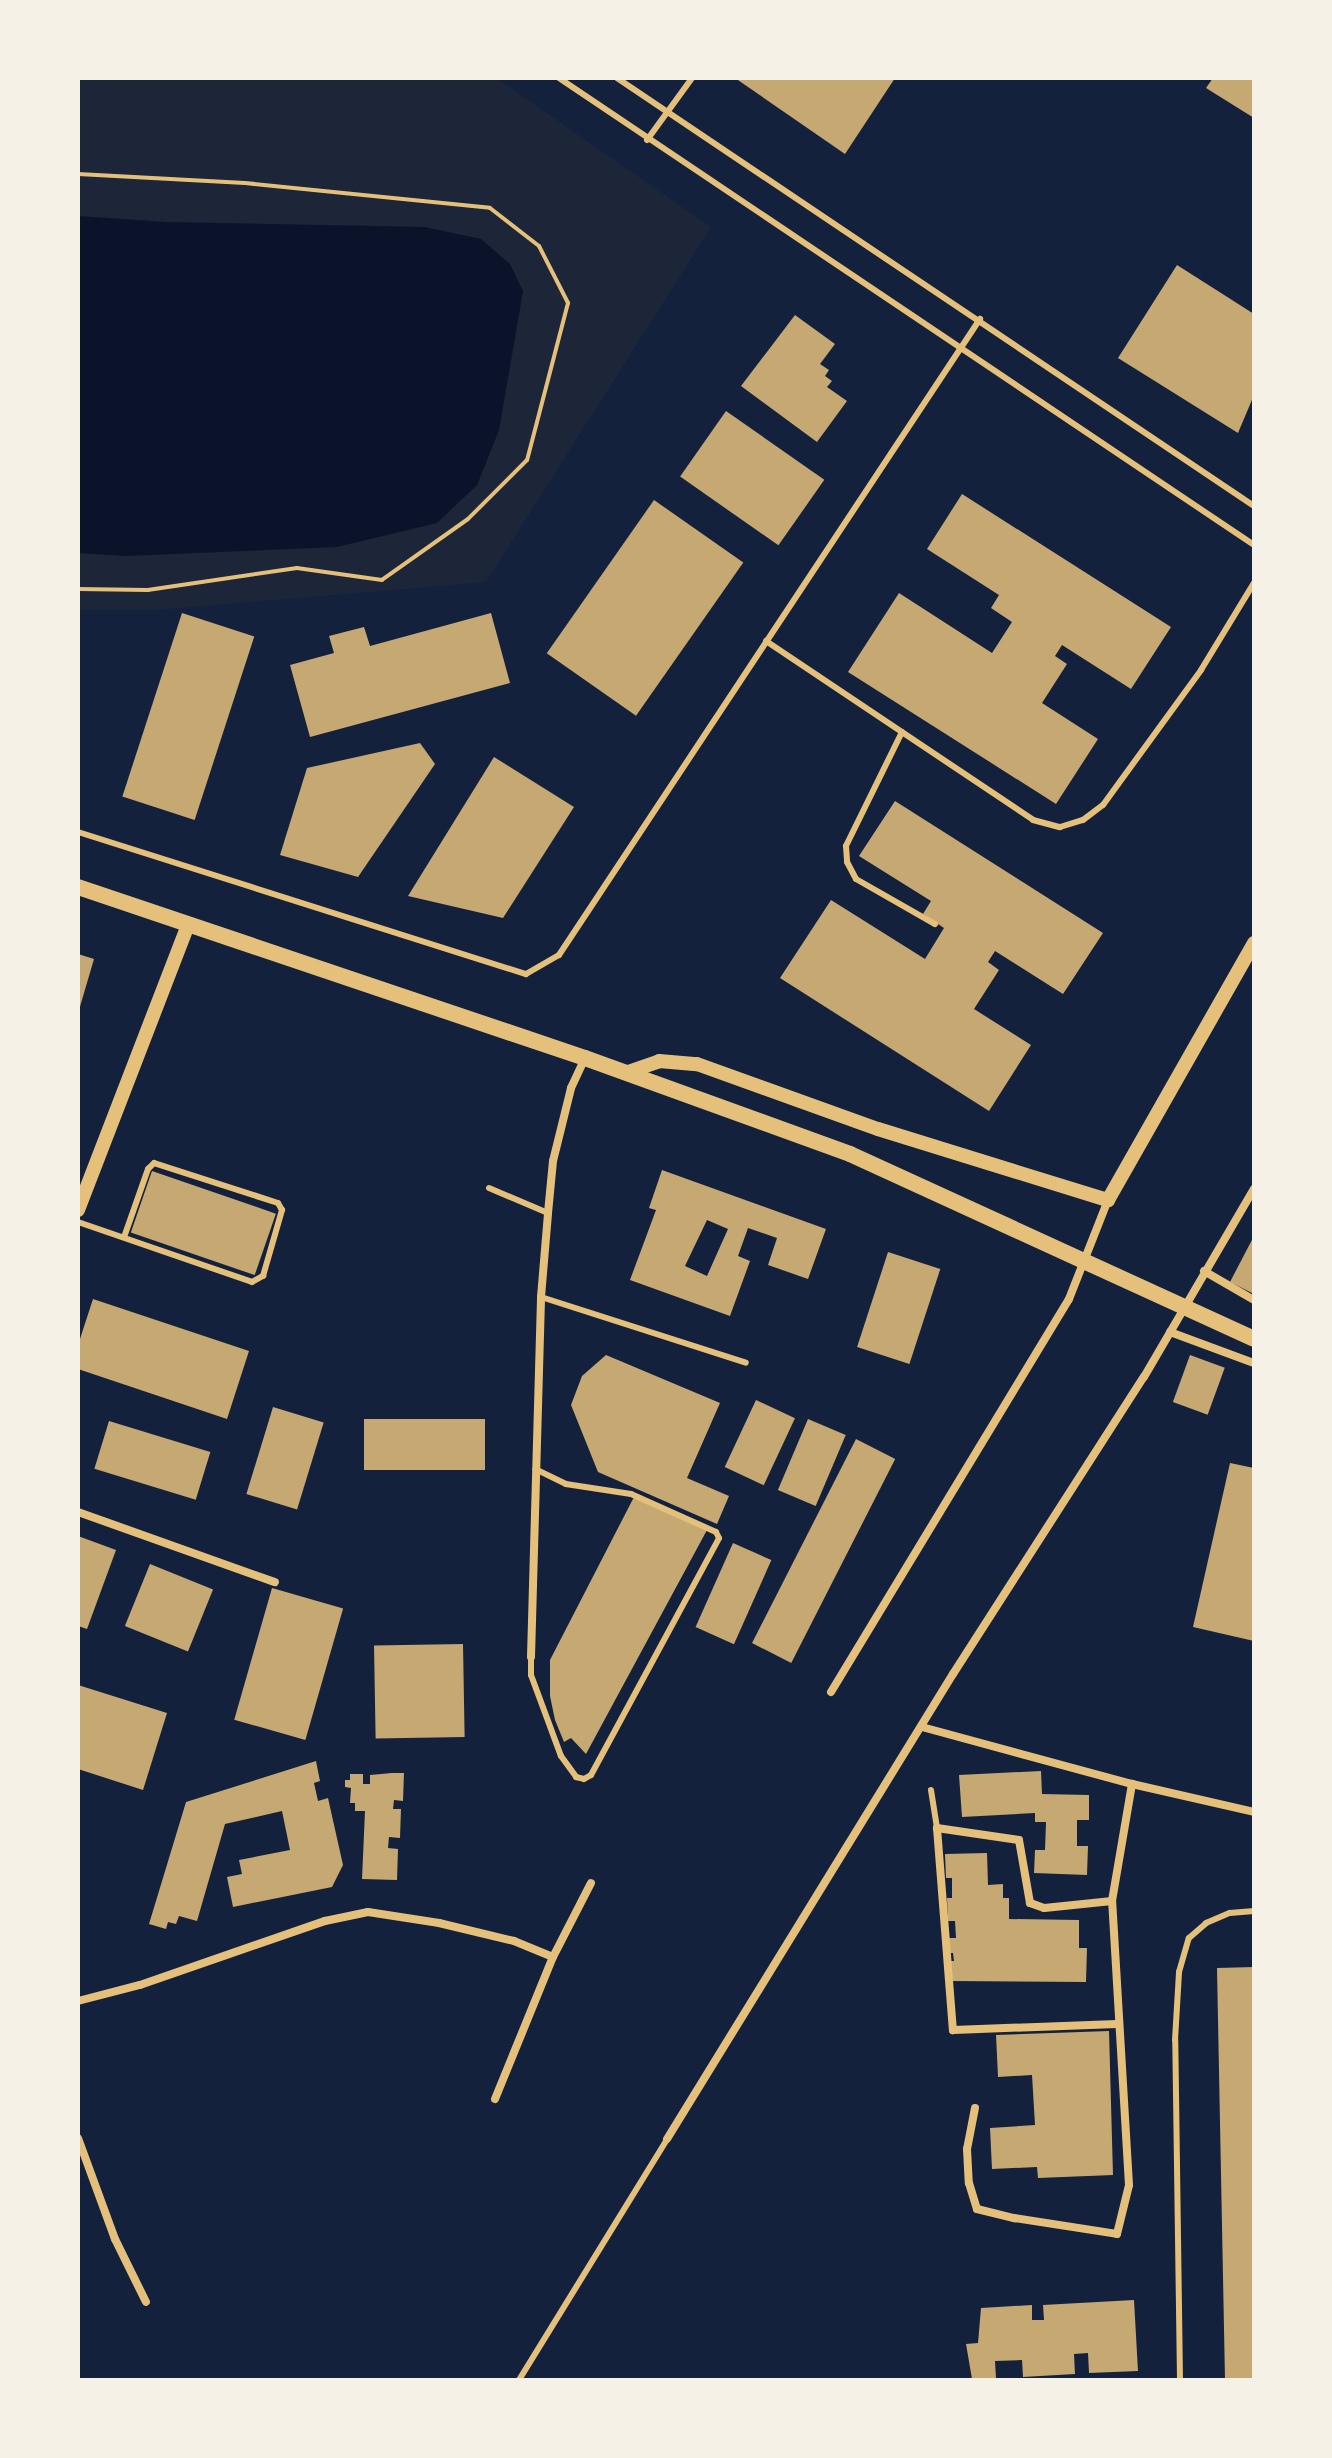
<!DOCTYPE html>
<style>
body{margin:0}
#map{position:relative;width:1332px;height:2458px;overflow:hidden;background:#14213d;font-family:"Roboto Condensed",sans-serif}
div>[style]{position:absolute}
[style*='--x']{left:calc(var(--x)*1px);top:calc(var(--y)*1px);width:calc(var(--w)*1px);rotate:calc(var(--a)*1deg)}
.green>*{inset:0;background:#1d2539}
.water>*{inset:0;background:#0b132b}
.building>*{inset:0;background:#c6a872;transform-origin:0 0}
.path>*{height:4px;margin:-2px;padding:0 2px;transform-origin:2px;border-radius:2px;background:#e5c07b}
.service>*{height:6px;margin:-3px;padding:0 3px;transform-origin:3px;border-radius:3px;background:#e5c07b}
.minor>*{height:8px;margin:-4px;padding:0 4px;transform-origin:4px;border-radius:4px;background:#e5c07b}
.tertiary>*{height:14px;margin:-7px;padding:0 7px;transform-origin:7px;border-radius:7px;background:#e5c07b}
.secondary>*{height:16px;margin:-8px;padding:0 8px;transform-origin:8px;border-radius:8px;background:#e5c07b}
span{translate:-50% -50%;white-space:nowrap;text-align:center;line-height:1.15;-webkit-text-stroke:6px #f6f1e7;paint-order:stroke}
.frame{position:absolute;inset:0;border:80px solid #f6f1e7;pointer-events:none}
</style>
<div id="map">
<div class="green">
<i style="clip-path:polygon(78px 78px,496px 78px,711px 227px,486px 582px,155px 610px,78px 610px,78px 553px,127px 556px,477px 485px,499px 430px,523px 291px,481px 239px,424px 227px,165px 222px,78px 216px)"></i>
</div>
<div class="water">
<i style="clip-path:polygon(78px 216px,165px 222px,424px 227px,481px 239px,510px 264px,523px 291px,499px 430px,477px 485px,437px 523px,337px 547px,127px 556px,78px 553px)"></i>
</div>
<div class="building">
<i style="clip-path:polygon(735px 78px,895px 78px,845px 154px)"></i>
<i style="clip-path:polygon(1213px 78px,1254px 78px,1254px 118px,1206px 88px)"></i>
<i style="clip-path:polygon(1177px 265px,1254px 314px,1254px 395px,1238px 433px,1118px 358px)"></i>
<i style="clip-path:polygon(795px 315px,835px 344px,820px 364px,829px 370px,825px 376px,832px 381px,827px 387px,847px 401px,817px 442px,741px 386px)"></i>
<i style="left:726px;top:411px;width:120px;height:80px;rotate:35deg"></i>
<i style="clip-path:polygon(962px 494px,1171px 627px,1131px 689px,1062px 645px,1055px 656px,1067px 664px,1042px 703px,1098px 739px,1056px 804px,848px 672px,899px 593px,992px 653px,1012px 622px,991px 608px,999px 595px,927px 549px)"></i>
<i style="left:654px;top:500px;width:109px;height:187px;rotate:35deg"></i>
<i style="left:182px;top:613px;width:76px;height:193px;rotate:18deg"></i>
<i style="clip-path:polygon(491px 613px,510px 683px,310px 737px,290px 665px,334px 653px,329px 636px,364px 627px,370px 646px)"></i>
<i style="clip-path:polygon(420px 743px,435px 764px,358px 877px,280px 855px,307px 768px)"></i>
<i style="clip-path:polygon(494px 757px,574px 807px,503px 918px,408px 896px)"></i>
<i style="clip-path:polygon(895px 801px,1103px 933px,1063px 994px,995px 951px,988px 962px,999px 970px,974px 1009px,1031px 1045px,989px 1111px,780px 978px,831px 900px,925px 959px,944px 928px,923px 914px,931px 901px,859px 856px)"></i>
<i style="clip-path:polygon(78px 954px,94px 959px,79px 1010px,78px 1010px)"></i>
<i style="clip-path:polygon(evenodd,662px 1170px,826px 1229px,808px 1279px,768px 1265px,777px 1238px,748px 1228px,738px 1256px,750px 1261px,730px 1316px,630px 1280px,656px 1210px,649px 1208px,662px 1170px,707px 1220px,728px 1229px,707px 1276px,685px 1266px,707px 1220px)"></i>
<i style="left:152px;top:1171px;width:131px;height:65px;rotate:19deg"></i>
<i style="clip-path:polygon(1254px 1236px,1254px 1294px,1230px 1282px)"></i>
<i style="left:888px;top:1252px;width:55px;height:100px;rotate:18deg"></i>
<i style="clip-path:polygon(93px 1299px,249px 1351px,227px 1419px,78px 1369px,78px 1345px)"></i>
<i style="clip-path:polygon(606px 1355px,720px 1403px,687px 1478px,729px 1496px,717px 1524px,598px 1472px,571px 1405px,582px 1376px)"></i>
<i style="left:1190px;top:1355px;width:37px;height:50px;rotate:20deg"></i>
<i style="left:756px;top:1400px;width:43px;height:74px;rotate:25deg"></i>
<i style="left:273px;top:1407px;width:53px;height:91px;rotate:17deg"></i>
<i style="left:485px;top:1419px;width:51px;height:121px;rotate:90deg"></i>
<i style="left:808px;top:1419px;width:41px;height:77px;rotate:23deg"></i>
<i style="left:109px;top:1421px;width:106px;height:50px;rotate:17deg"></i>
<i style="left:856px;top:1439px;width:44px;height:229px;rotate:27deg"></i>
<i style="clip-path:polygon(1230px 1463px,1254px 1468px,1254px 1641px,1193px 1627px)"></i>
<i style="clip-path:polygon(634px 1497px,707px 1530px,586px 1754px,571px 1738px,564px 1742px,555px 1720px,550px 1696px,550px 1660px)"></i>
<i style="clip-path:polygon(78px 1536px,116px 1550px,87px 1629px,78px 1626px)"></i>
<i style="left:733px;top:1543px;width:42px;height:92px;rotate:24deg"></i>
<i style="left:150px;top:1564px;width:68px;height:67px;rotate:22deg"></i>
<i style="left:272px;top:1588px;width:74px;height:137px;rotate:16deg"></i>
<i style="left:463px;top:1644px;width:93px;height:89px;rotate:89deg"></i>
<i style="clip-path:polygon(78px 1685px,167px 1713px,143px 1790px,78px 1769px)"></i>
<i style="clip-path:polygon(316px 1761px,320px 1781px,314px 1783px,318px 1801px,328px 1798px,343px 1865px,332px 1887px,233px 1907px,227px 1877px,242px 1874px,239px 1860px,290px 1850px,282px 1811px,225px 1824px,197px 1921px,179px 1916px,176px 1924px,168px 1922px,166px 1929px,149px 1924px,186px 1802px)"></i>
<i style="clip-path:polygon(1041px 1771px,1042px 1794px,1089px 1795px,1089px 1820px,1077px 1820px,1077px 1846px,1088px 1846px,1087px 1875px,1034px 1873px,1035px 1850px,1045px 1850px,1046px 1822px,1035px 1822px,1035px 1813px,962px 1817px,959px 1775px)"></i>
<i style="clip-path:polygon(392px 1773px,404px 1773px,403px 1801px,394px 1800px,393px 1809px,401px 1809px,400px 1838px,389px 1837px,388px 1848px,398px 1849px,397px 1880px,362px 1879px,365px 1811px,355px 1811px,355px 1803px,350px 1803px,351px 1788px,345px 1787px,345px 1780px,350px 1780px,350px 1774px,363px 1774px,363px 1784px,370px 1784px,370px 1775px)"></i>
<i style="clip-path:polygon(987px 1853px,988px 1885px,1003px 1884px,1003px 1898px,1009px 1898px,1009px 1919px,1079px 1920px,1079px 1948px,1087px 1948px,1086px 1982px,949px 1981px,948px 1961px,954px 1961px,953px 1953px,948px 1953px,947px 1938px,956px 1938px,955px 1921px,948px 1921px,947px 1898px,952px 1898px,952px 1878px,946px 1878px,945px 1854px)"></i>
<i style="clip-path:polygon(1254px 1967px,1254px 2380px,1225px 2380px,1217px 1968px)"></i>
<i style="clip-path:polygon(1109px 2031px,1113px 2175px,1038px 2178px,1037px 2167px,992px 2169px,990px 2128px,1035px 2125px,1032px 2075px,998px 2077px,996px 2035px)"></i>
<i style="clip-path:polygon(1134px 2300px,1138px 2371px,1089px 2373px,1088px 2353px,1074px 2354px,1075px 2374px,1023px 2377px,1022px 2360px,995px 2361px,996px 2378px,972px 2379px,966px 2344px,978px 2343px,981px 2308px,1032px 2305px,1032px 2320px,1044px 2320px,1043px 2305px)"></i>
</div>
<div class="path">
<i style="--x:78;--y:174;--w:167;--a:3.1"></i>
<i style="--x:245;--y:183;--w:246;--a:5.8"></i>
<i style="--x:490;--y:208;--w:62;--a:37.8"></i>
<i style="--x:539;--y:246;--w:64;--a:63"></i>
<i style="--x:568;--y:303;--w:162;--a:104.6"></i>
<i style="--x:527;--y:460;--w:83;--a:135"></i>
<i style="--x:468;--y:519;--w:105;--a:144.7"></i>
<i style="--x:382;--y:580;--w:86;--a:-172"></i>
<i style="--x:297;--y:568;--w:151;--a:171.6"></i>
<i style="--x:148;--y:590;--w:70;--a:-179.2"></i>
</div>
<div class="service">
<i style="--x:559;--y:78;--w:837;--a:33.9"></i>
<i style="--x:617;--y:78;--w:767;--a:33.9"></i>
<i style="--x:647;--y:140;--w:77;--a:-54"></i>
<i style="--x:766;--y:641;--w:321;--a:33.8"></i>
<i style="--x:1033;--y:820;--w:28;--a:15"></i>
<i style="--x:1060;--y:827;--w:24;--a:-17"></i>
<i style="--x:1083;--y:820;--w:25;--a:-37"></i>
<i style="--x:1103;--y:805;--w:167;--a:-54"></i>
<i style="--x:1201;--y:670;--w:102;--a:-58.7"></i>
<i style="--x:902;--y:732;--w:127;--a:116.2"></i>
<i style="--x:846;--y:846;--w:16;--a:86"></i>
<i style="--x:847;--y:862;--w:19;--a:62"></i>
<i style="--x:856;--y:879;--w:91;--a:29.7"></i>
<i style="--x:78;--y:832;--w:470;--a:17.6"></i>
<i style="--x:526;--y:974;--w:38;--a:-30"></i>
<i style="--x:559;--y:955;--w:763;--a:-56.5"></i>
<i style="--x:489;--y:1188;--w:64;--a:23"></i>
<i style="--x:78;--y:1222;--w:184;--a:19"></i>
<i style="--x:252;--y:1282;--w:13;--a:-29"></i>
<i style="--x:263;--y:1276;--w:69;--a:-73.9"></i>
<i style="--x:282;--y:1210;--w:8;--a:-120"></i>
<i style="--x:278;--y:1203;--w:130;--a:-162.1"></i>
<i style="--x:154;--y:1163;--w:8;--a:135"></i>
<i style="--x:148;--y:1169;--w:72;--a:109.4"></i>
<i style="--x:541;--y:1297;--w:215;--a:17.8"></i>
<i style="--x:531;--y:1657;--w:18;--a:90"></i>
<i style="--x:531;--y:1675;--w:86;--a:69.7"></i>
<i style="--x:561;--y:1756;--w:26;--a:54"></i>
<i style="--x:576;--y:1777;--w:8;--a:14"></i>
<i style="--x:584;--y:1779;--w:8;--a:-30"></i>
<i style="--x:591;--y:1775;--w:269;--a:-61.6"></i>
<i style="--x:719;--y:1538;--w:7;--a:-117"></i>
<i style="--x:716;--y:1532;--w:93;--a:-155.9"></i>
<i style="--x:631;--y:1494;--w:66;--a:-171.3"></i>
<i style="--x:566;--y:1484;--w:34;--a:-154"></i>
<i style="--x:931;--y:1790;--w:38;--a:81"></i>
<i style="--x:519;--y:2380;--w:283;--a:-58.4"></i>
<i style="--x:1180;--y:2380;--w:340;--a:-90.8"></i>
<i style="--x:1175;--y:2040;--w:68;--a:-86.6"></i>
<i style="--x:1179;--y:1972;--w:35;--a:-74"></i>
<i style="--x:1189;--y:1938;--w:23;--a:-41"></i>
<i style="--x:1206;--y:1923;--w:26;--a:-23"></i>
<i style="--x:1230;--y:1913;--w:24;--a:-5"></i>
</div>
<div class="minor">
<i style="--x:1204;--y:1271;--w:58;--a:30.1"></i>
<i style="--x:1170;--y:1332;--w:90;--a:20.3"></i>
<i style="--x:78;--y:1512;--w:209;--a:19.6"></i>
<i style="--x:531;--y:1657;--w:360;--a:-88.4"></i>
<i style="--x:541;--y:1297;--w:84;--a:-85.2"></i>
<i style="--x:548;--y:1213;--w:52;--a:-84.5"></i>
<i style="--x:553;--y:1161;--w:75;--a:-76.1"></i>
<i style="--x:571;--y:1088;--w:33;--a:-65"></i>
<i style="--x:831;--y:1692;--w:459;--a:-58.8"></i>
<i style="--x:1069;--y:1299;--w:106;--a:-68.5"></i>
<i style="--x:922;--y:1727;--w:218;--a:15.2"></i>
<i style="--x:1112;--y:1901;--w:68;--a:174.1"></i>
<i style="--x:1044;--y:1908;--w:15;--a:-160"></i>
<i style="--x:1030;--y:1903;--w:64;--a:-99.9"></i>
<i style="--x:1019;--y:1840;--w:83;--a:-171.7"></i>
<i style="--x:937;--y:1828;--w:203;--a:85.5"></i>
<i style="--x:953;--y:2030;--w:164;--a:-2.1"></i>
<i style="--x:78;--y:2001;--w:64;--a:-14.5"></i>
<i style="--x:140;--y:1985;--w:196;--a:-19.1"></i>
<i style="--x:325;--y:1921;--w:44;--a:-11.8"></i>
<i style="--x:368;--y:1912;--w:72;--a:8.8"></i>
<i style="--x:439;--y:1923;--w:77;--a:13.5"></i>
<i style="--x:514;--y:1941;--w:42;--a:22.3"></i>
<i style="--x:495;--y:2099;--w:153;--a:-67.8"></i>
<i style="--x:553;--y:1957;--w:83;--a:-62.8"></i>
<i style="--x:975;--y:2108;--w:42;--a:101"></i>
<i style="--x:967;--y:2149;--w:34;--a:87"></i>
<i style="--x:969;--y:2183;--w:27;--a:73"></i>
<i style="--x:977;--y:2209;--w:38;--a:14"></i>
<i style="--x:1014;--y:2218;--w:104;--a:8.8"></i>
<i style="--x:1117;--y:2234;--w:50;--a:-76.2"></i>
<i style="--x:1129;--y:2185;--w:285;--a:-93.4"></i>
<i style="--x:1112;--y:1901;--w:119;--a:-80.3"></i>
<i style="--x:1132;--y:1784;--w:125;--a:12.9"></i>
<i style="--x:78;--y:2138;--w:108;--a:69.9"></i>
<i style="--x:115;--y:2239;--w:70;--a:63.8"></i>
<i style="--x:667;--y:2139;--w:546;--a:-58.41"></i>
<i style="--x:953;--y:1674;--w:353;--a:-57.3"></i>
<i style="--x:1144;--y:1377;--w:218;--a:-59.7"></i>
</div>
<div class="tertiary">
<i style="--x:625;--y:1073;--w:36;--a:-19"></i>
<i style="--x:659;--y:1061;--w:38;--a:5"></i>
<i style="--x:697;--y:1064;--w:192;--a:19.8"></i>
<i style="--x:878;--y:1129;--w:241;--a:17.2"></i>
<i style="--x:1108;--y:1200;--w:296;--a:-60.4"></i>
<i style="--x:78;--y:1210;--w:305;--a:-68.9"></i>
</div>
<div class="secondary">
<i style="--x:78;--y:887;--w:535;--a:18.64"></i>
<i style="--x:585;--y:1058;--w:282;--a:19.9"></i>
<i style="--x:850;--y:1154;--w:444;--a:24.6"></i>
</div>
<div class="frame"></div>
</div>
